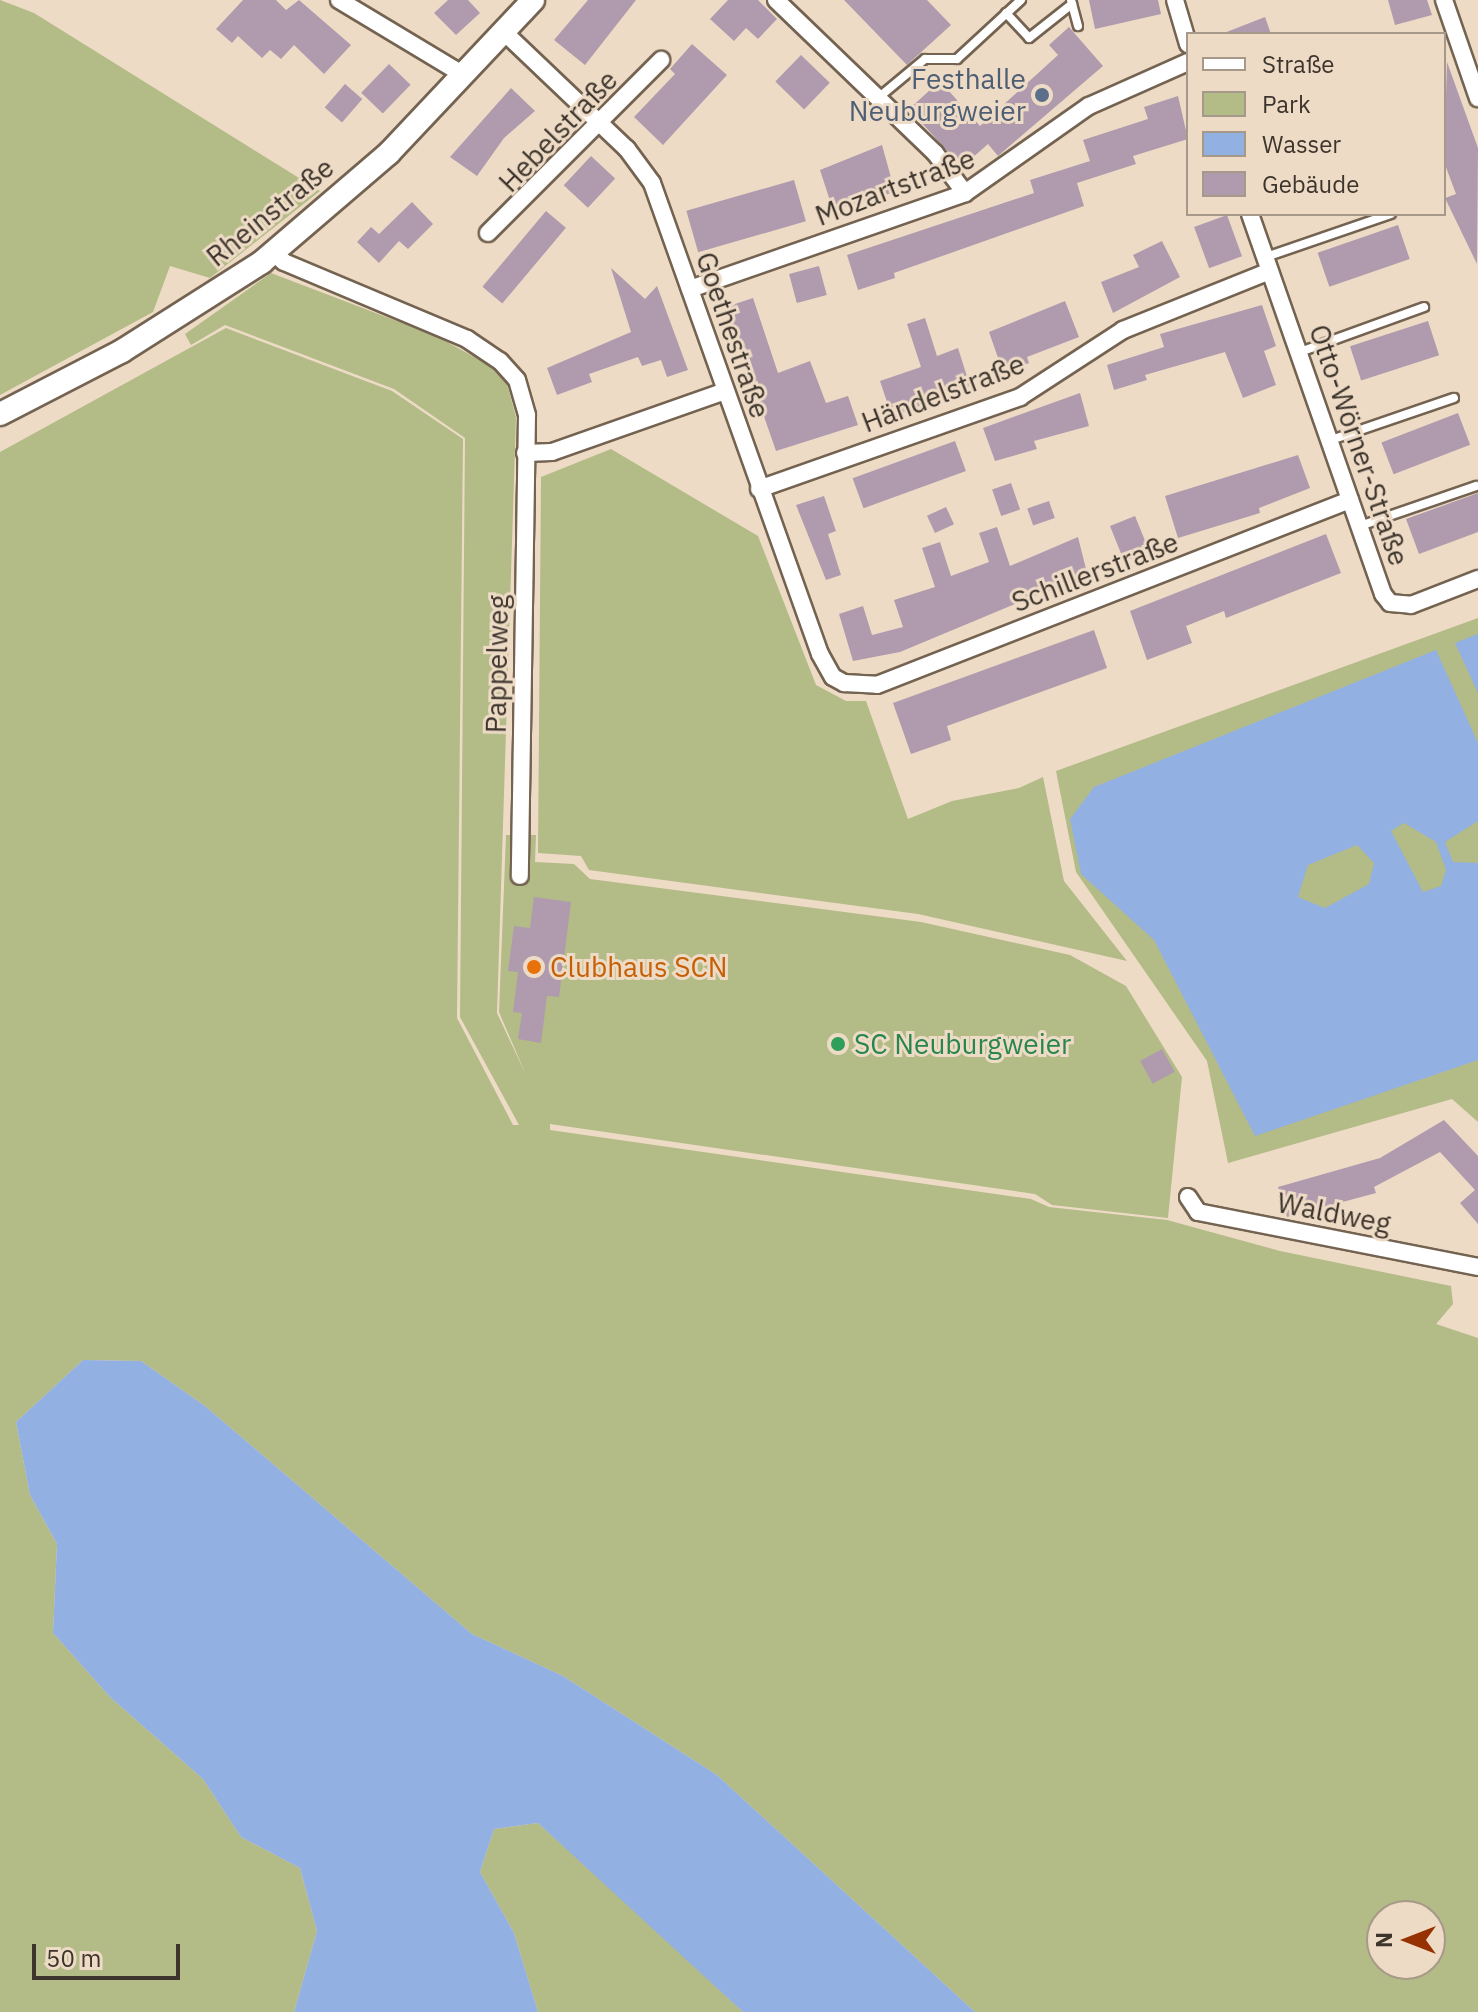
<!DOCTYPE html>
<meta charset="utf-8">
<style>
body{margin:0}
#map{position:relative;width:1478px;height:2012px;overflow:hidden;background:#eedbc6;font-family:"IBM Plex Sans",sans-serif}
div>[style]{position:absolute}
[style*='--x']{left:calc(var(--x)*1px);top:calc(var(--y)*1px);width:calc(var(--w)*1px);rotate:calc(var(--a)*1deg)}
.green>*{inset:0;background:#b3bb87}
.water>*{inset:0;background:#93b0e2}
.building>*{inset:0;background:#af9bad;transform-origin:0 0}
.roads{filter:drop-shadow(2px 0 #746351) drop-shadow(-2px 0 #746351) drop-shadow(0 2px #746351) drop-shadow(0 -2px #746351)}
.lane>*{height:8px;margin:-4px;padding:0 4px;transform-origin:4px;border-radius:4px;background:#fff}
.street>*{height:16px;margin:-8px;padding:0 8px;transform-origin:8px;border-radius:8px;background:#fff}
.secondary>*{height:22px;margin:-11px;padding:0 11px;transform-origin:11px;border-radius:11px;background:#fff}
.dots>*{width:22px;height:22px;translate:-50% -50%;box-sizing:border-box;border:4px solid #eedbc6;border-radius:50%}
span{translate:-50% -50%;white-space:nowrap;text-align:center;line-height:1.15;-webkit-text-stroke:6px #eedbc6;paint-order:stroke}
.service-label{font-size:28px;color:#4e5e75}
.right{translate:-100% -50%;text-align:right}
.street-label{font-size:28px;color:#3d352d}
.food-label{font-size:28px;color:#c56008}
.left{translate:0 -50%;text-align:left}
.leisure-label{font-size:28px;color:#27864d}
.legend{position:absolute;left:1186px;top:32px;width:260px;height:184px;box-sizing:border-box;background:#eedbc6;border:2px solid #a79989;margin:0;padding:10px 14px;list-style:none;font-size:24px;color:#3d352d}
.legend li{display:flex;align-items:center;gap:16px;height:40px}
.legend b{width:40px;border:2px solid #a79989}
.north{position:absolute;left:1366px;top:1900px;width:80px;height:80px;box-sizing:border-box;background:#eedbc6;border:2px solid #a79989;border-radius:50%;rotate:270deg;font-size:22px;font-weight:700;line-height:32px;text-align:center;color:#3d352d}
.north::after{content:'';display:block;margin:auto;width:28px;height:36px;background:#963102;clip-path:polygon(50% 0,100% 100%,50% 72%,0 100%)}
.scale{position:absolute;left:32px;top:1944px;width:148px;height:36px;box-sizing:border-box;border:4px solid #3d352d;border-top:0;padding-left:10px;font-size:24px;line-height:28px;white-space:nowrap;color:#3d352d;-webkit-text-stroke:6px #eedbc6;paint-order:stroke}
</style>
<div id="map">
<div class="green">
<i style="clip-path:polygon(0 0,34px 13px,320px 191px,210px 278px,170px 266px,153px 312px,0 395px)"></i>
<i style="clip-path:polygon(evenodd,271px 273px,436px 336px,489px 365px,507px 384px,516px 417px,497px 1013px,526px 1075px,499px 1012px,506px 835px,536px 835px,535px 862px,574px 864px,590px 879px,921px 922px,1070px 955px,1126px 986px,1182px 1077px,1168px 1218px,1052px 1205px,1035px 1194px,550px 1124px,550px 1130px,1031px 1199px,1049px 1207px,1167px 1220px,1280px 1251px,1451px 1286px,1453px 1304px,1436px 1324px,1478px 1338px,1478px 2012px,975px 2012px,717px 1775px,563px 1676px,472px 1634px,205px 1406px,141px 1361px,83px 1360px,16px 1422px,30px 1495px,57px 1544px,53px 1633px,110px 1697px,203px 1779px,241px 1837px,300px 1868px,317px 1931px,294px 2012px,0 2012px,0 452px,226px 328px,392px 391px,463px 439px,457px 1018px,513px 1125px,519px 1125px,460px 1017px,465px 438px,394px 389px,225px 325px,191px 345px,185px 334px,271px 273px,1382px 1916px,1430px 1916px,1430px 1964px,1382px 1964px,1382px 1916px)"></i>
<i style="clip-path:polygon(611px 449px,758px 536px,816px 685px,846px 701px,866px 701px,908px 819px,952px 801px,1019px 788px,1043px 777px,1064px 881px,1127px 961px,918px 914px,589px 870px,581px 856px,538px 853px,541px 477px)"></i>
<i style="clip-path:polygon(1478px 618px,1478px 1122px,1452px 1099px,1228px 1163px,1207px 1061px,1076px 872px,1056px 771px)"></i>
<i style="clip-path:polygon(538px 1823px,652px 1926px,743px 2012px,538px 2012px,514px 1933px,480px 1872px,494px 1829px)"></i>
</div>
<div class="water">
<i style="clip-path:polygon(1478px 634px,1478px 693px,1455px 643px)"></i>
<i style="clip-path:polygon(evenodd,1436px 650px,1478px 743px,1478px 821px,1445px 842px,1453px 862px,1478px 863px,1478px 1060px,1255px 1136px,1154px 940px,1081px 874px,1070px 819px,1094px 787px,1436px 650px,1404px 823px,1436px 842px,1446px 870px,1441px 886px,1423px 892px,1391px 831px,1404px 823px,1436px 650px,1357px 845px,1374px 863px,1369px 884px,1325px 908px,1298px 897px,1308px 865px,1357px 845px)"></i>
<i style="clip-path:polygon(83px 1360px,141px 1361px,205px 1406px,472px 1634px,563px 1676px,717px 1775px,975px 2012px,743px 2012px,538px 1823px,494px 1829px,480px 1872px,514px 1933px,538px 2012px,294px 2012px,317px 1931px,300px 1868px,241px 1837px,203px 1779px,110px 1697px,53px 1633px,57px 1544px,30px 1495px,16px 1422px)"></i>
</div>
<div class="building">
<i style="clip-path:polygon(243px 0,276px 0,286px 10px,299px 0,351px 45px,324px 74px,294px 45px,281px 59px,270px 50px,262px 58px,238px 36px,232px 43px,216px 29px)"></i>
<i style="clip-path:polygon(448px 0,468px 0,480px 13px,456px 35px,434px 13px)"></i>
<i style="clip-path:polygon(588px 0,636px 0,585px 65px,554px 40px)"></i>
<i style="clip-path:polygon(728px 0,758px 0,777px 19px,758px 39px,746px 28px,734px 41px,710px 19px)"></i>
<i style="clip-path:polygon(844px 0,927px 0,951px 25px,907px 65px)"></i>
<i style="clip-path:polygon(1089px 0,1158px 0,1161px 14px,1095px 29px)"></i>
<i style="clip-path:polygon(1388px 0,1427px 0,1432px 15px,1395px 25px)"></i>
<i style="clip-path:polygon(1265px 17px,1271px 34px,1224px 34px,1224px 33px)"></i>
<i style="clip-path:polygon(1069px 27px,1103px 66px,998px 156px,988px 144px,962px 167px,909px 109px,940px 81px,980px 126px,1058px 55px,1049px 45px)"></i>
<i style="clip-path:polygon(692px 44px,727px 75px,663px 145px,634px 117px,675px 74px,670px 69px)"></i>
<i style="left:801px;top:55px;width:40px;height:37px;rotate:44deg"></i>
<i style="clip-path:polygon(1447px 62px,1478px 148px,1477px 264px,1445px 198px,1456px 194px,1444px 162px)"></i>
<i style="left:389px;top:64px;width:30px;height:40px;rotate:44deg"></i>
<i style="left:345px;top:84px;width:23px;height:31px;rotate:41deg"></i>
<i style="clip-path:polygon(511px 88px,535px 111px,504px 138px,477px 176px,450px 157px)"></i>
<i style="clip-path:polygon(1178px 96px,1188px 139px,1133px 156px,1136px 164px,1077px 183px,1084px 206px,894px 273px,895px 278px,858px 290px,847px 255px,1034px 193px,1030px 180px,1090px 161px,1083px 140px,1148px 119px,1144px 107px)"></i>
<i style="clip-path:polygon(882px 145px,895px 192px,833px 210px,820px 170px)"></i>
<i style="left:591px;top:156px;width:33px;height:40px;rotate:43deg"></i>
<i style="left:794px;top:180px;width:43px;height:112px;rotate:74deg"></i>
<i style="clip-path:polygon(412px 202px,433px 224px,408px 249px,399px 241px,379px 263px,357px 242px,371px 227px,379px 234px)"></i>
<i style="left:546px;top:211px;width:26px;height:99px;rotate:40deg"></i>
<i style="left:1227px;top:215px;width:44px;height:35px;rotate:70deg"></i>
<i style="left:1398px;top:225px;width:36px;height:85px;rotate:71deg"></i>
<i style="clip-path:polygon(1162px 241px,1180px 277px,1113px 313px,1101px 282px,1139px 267px,1133px 255px)"></i>
<i style="left:819px;top:266px;width:30px;height:31px;rotate:75deg"></i>
<i style="clip-path:polygon(611px 268px,645px 299px,657px 286px,688px 370px,667px 377px,661px 360px,642px 366px,638px 357px,589px 374px,592px 382px,557px 395px,547px 368px,631px 332px)"></i>
<i style="clip-path:polygon(753px 298px,778px 373px,810px 361px,826px 403px,848px 396px,858px 425px,776px 451px,726px 307px)"></i>
<i style="clip-path:polygon(1065px 301px,1079px 337px,1027px 357px,1029px 363px,1003px 372px,989px 332px)"></i>
<i style="clip-path:polygon(1262px 305px,1276px 346px,1264px 351px,1276px 385px,1243px 398px,1225px 352px,1145px 375px,1147px 380px,1114px 390px,1107px 365px,1164px 347px,1160px 334px)"></i>
<i style="clip-path:polygon(925px 318px,937px 356px,958px 348px,970px 386px,892px 417px,880px 381px,921px 367px,907px 324px)"></i>
<i style="left:1428px;top:321px;width:36px;height:82px;rotate:72deg"></i>
<i style="clip-path:polygon(1080px 393px,1089px 426px,1034px 441px,1037px 449px,995px 461px,983px 428px)"></i>
<i style="left:1458px;top:413px;width:34px;height:82px;rotate:69deg"></i>
<i style="left:955px;top:441px;width:32px;height:109px;rotate:70deg"></i>
<i style="clip-path:polygon(1298px 455px,1310px 488px,1259px 508px,1260px 513px,1178px 538px,1165px 496px)"></i>
<i style="left:1011px;top:483px;width:28px;height:20px;rotate:71deg"></i>
<i style="clip-path:polygon(1478px 493px,1478px 532px,1419px 554px,1406px 519px)"></i>
<i style="clip-path:polygon(824px 496px,836px 531px,828px 534px,841px 575px,826px 580px,796px 505px)"></i>
<i style="left:1049px;top:501px;width:18px;height:23px;rotate:71deg"></i>
<i style="left:946px;top:507px;width:19px;height:21px;rotate:65deg"></i>
<i style="left:1135px;top:516px;width:38px;height:27px;rotate:68deg"></i>
<i style="clip-path:polygon(997px 527px,1010px 566px,1078px 537px,1089px 581px,1044px 592px,900px 652px,853px 661px,839px 614px,863px 606px,872px 635px,903px 627px,894px 600px,935px 587px,922px 548px,940px 542px,951px 576px,989px 562px,979px 533px)"></i>
<i style="clip-path:polygon(1326px 534px,1341px 573px,1226px 618px,1224px 611px,1186px 626px,1192px 643px,1147px 660px,1130px 611px)"></i>
<i style="clip-path:polygon(1094px 630px,1107px 668px,947px 726px,951px 740px,911px 754px,893px 703px)"></i>
<i style="clip-path:polygon(534px 897px,571px 902px,559px 997px,547px 996px,541px 1043px,518px 1039px,522px 1013px,513px 1012px,518px 972px,508px 971px,514px 926px,530px 928px)"></i>
<i style="left:1162px;top:1049px;width:26px;height:25px;rotate:61deg"></i>
<i style="clip-path:polygon(1444px 1120px,1478px 1156px,1478px 1224px,1460px 1203px,1475px 1190px,1440px 1152px,1374px 1187px,1376px 1193px,1287px 1217px,1278px 1187px,1380px 1158px)"></i>
</div>
<div class="roads">
<div class="lane">
<i style="--x:1071;--y:0;--w:27;--a:75"></i>
<i style="--x:1006;--y:13;--w:34;--a:47"></i>
<i style="--x:1029;--y:38;--w:55;--a:-38.3"></i>
<i style="--x:878;--y:98;--w:61;--a:-39.7"></i>
<i style="--x:925;--y:59;--w:32;--a:0"></i>
<i style="--x:957;--y:59;--w:87;--a:-42.7"></i>
<i style="--x:1266;--y:257;--w:132;--a:-19"></i>
<i style="--x:1300;--y:352;--w:132;--a:-19.9"></i>
<i style="--x:1331;--y:440;--w:130;--a:-18.9"></i>
<i style="--x:1360;--y:526;--w:123;--a:-19"></i>
</div>
<div class="street">
<i style="--x:339;--y:0;--w:146;--a:31"></i>
<i style="--x:776;--y:0;--w:221;--a:43.9"></i>
<i style="--x:935;--y:153;--w:50;--a:53.1"></i>
<i style="--x:1175;--y:0;--w:46;--a:73.5"></i>
<i style="--x:1444;--y:0;--w:104;--a:70.9"></i>
<i style="--x:504;--y:32;--w:170;--a:43.6"></i>
<i style="--x:627;--y:149;--w:42;--a:53.7"></i>
<i style="--x:652;--y:183;--w:500;--a:70.37"></i>
<i style="--x:820;--y:654;--w:26;--a:61"></i>
<i style="--x:833;--y:677;--w:13;--a:29"></i>
<i style="--x:844;--y:683;--w:33;--a:3"></i>
<i style="--x:877;--y:685;--w:508;--a:-21.36"></i>
<i style="--x:1250;--y:214;--w:403;--a:70.7"></i>
<i style="--x:1383;--y:594;--w:11;--a:52"></i>
<i style="--x:1390;--y:603;--w:21;--a:5"></i>
<i style="--x:1411;--y:605;--w:72;--a:-21.2"></i>
<i style="--x:488;--y:233;--w:245;--a:-45"></i>
<i style="--x:274;--y:253;--w:13;--a:42"></i>
<i style="--x:284;--y:262;--w:199;--a:22.8"></i>
<i style="--x:467;--y:339;--w:40;--a:34"></i>
<i style="--x:500;--y:361;--w:25;--a:48"></i>
<i style="--x:517;--y:380;--w:37;--a:74"></i>
<i style="--x:527;--y:416;--w:460;--a:90.9"></i>
<i style="--x:690;--y:289;--w:291;--a:-19.2"></i>
<i style="--x:965;--y:193;--w:151;--a:-35.1"></i>
<i style="--x:1089;--y:106;--w:108;--a:-24"></i>
<i style="--x:525;--y:453;--w:27;--a:-2"></i>
<i style="--x:552;--y:452;--w:183;--a:-19.4"></i>
<i style="--x:759;--y:489;--w:277;--a:-19.4"></i>
<i style="--x:1020;--y:397;--w:123;--a:-33"></i>
<i style="--x:1123;--y:330;--w:158;--a:-21.9"></i>
<i style="--x:1188;--y:1197;--w:18;--a:56"></i>
<i style="--x:1198;--y:1212;--w:285;--a:11.1"></i>
</div>
<div class="secondary">
<i style="--x:0;--y:414;--w:137;--a:-27.3"></i>
<i style="--x:122;--y:351;--w:166;--a:-32.4"></i>
<i style="--x:262;--y:262;--w:167;--a:-40.6"></i>
<i style="--x:389;--y:153;--w:210;--a:-46.7"></i>
</div>
</div>
<div class="dots">
<i style="left:1042px;top:95px;background:#5c6f8a"></i>
<i style="left:534px;top:967px;background:#e8710a"></i>
<i style="left:838px;top:1044px;background:#2e9e5b"></i>
</div>
<div class="service-label">
<span class="right" style="left:1026px;top:95px">Festhalle<br>Neuburgweier</span>
</div>
<div class="street-label">
<span style="left:558px;top:131px;rotate:-46deg">Hebelstraße</span>
<span style="left:895px;top:187px;rotate:-21deg">Mozartstraße</span>
<span style="left:270px;top:212px;rotate:-39deg">Rheinstraße</span>
<span style="left:733px;top:335px;rotate:71deg">Goethestraße</span>
<span style="left:943px;top:393px;rotate:-21deg">Händelstraße</span>
<span style="left:1359px;top:445px;rotate:71deg">Otto-Wörner-Straße</span>
<span style="left:1095px;top:572px;rotate:-21deg">Schillerstraße</span>
<span style="left:497px;top:664px;rotate:-89deg">Pappelweg</span>
<span style="left:1334px;top:1213px;rotate:11deg">Waldweg</span>
</div>
<div class="food-label">
<span class="left" style="left:550px;top:967px">Clubhaus SCN</span>
</div>
<div class="leisure-label">
<span class="left" style="left:854px;top:1044px">SC Neuburgweier</span>
</div>
<ul class="legend">
<li><b style="height:10px;background:#fff"></b>Straße</li>
<li><b style="height:22px;background:#b3bb87"></b>Park</li>
<li><b style="height:22px;background:#93b0e2"></b>Wasser</li>
<li><b style="height:22px;background:#af9bad"></b>Gebäude</li>
</ul>
<div class="north">N</div>
<div class="scale">50 m</div>
</div>
